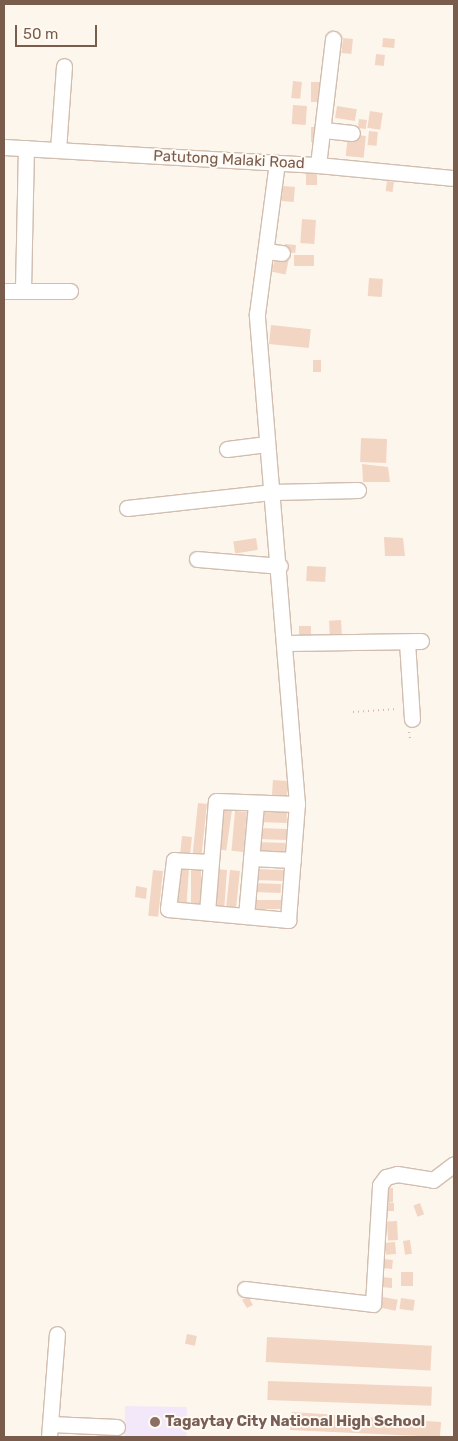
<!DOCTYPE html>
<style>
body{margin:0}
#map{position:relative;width:458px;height:1441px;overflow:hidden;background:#fdf6ec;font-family:Rubik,sans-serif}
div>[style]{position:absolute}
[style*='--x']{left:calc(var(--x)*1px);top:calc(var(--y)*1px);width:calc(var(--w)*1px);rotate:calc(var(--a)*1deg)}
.education>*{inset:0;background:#f3e8fa;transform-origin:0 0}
.building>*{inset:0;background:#f3d5c3;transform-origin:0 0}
.path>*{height:2px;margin-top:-1px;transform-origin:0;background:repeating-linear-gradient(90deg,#d9b8a5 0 1px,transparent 0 5px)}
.roads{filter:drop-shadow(1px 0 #d1beb0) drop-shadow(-1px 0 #d1beb0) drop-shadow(0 1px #d1beb0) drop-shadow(0 -1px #d1beb0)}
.minor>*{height:15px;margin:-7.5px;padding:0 7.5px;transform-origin:7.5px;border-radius:7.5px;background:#fff}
.dots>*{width:14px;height:14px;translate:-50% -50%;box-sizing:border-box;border:2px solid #fffaf3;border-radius:50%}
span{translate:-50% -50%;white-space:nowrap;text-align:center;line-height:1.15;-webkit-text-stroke:4px #fffaf3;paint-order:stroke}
.street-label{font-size:15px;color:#7a5c4d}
.education-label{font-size:15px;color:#785e54;font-weight:700}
.left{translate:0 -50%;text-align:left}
.frame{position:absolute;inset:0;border:5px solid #7a5c4d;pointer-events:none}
.scale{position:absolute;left:15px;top:25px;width:82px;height:22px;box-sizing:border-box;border:2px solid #7a5c4d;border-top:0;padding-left:6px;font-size:15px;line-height:18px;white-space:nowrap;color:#7a5c4d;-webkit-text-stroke:4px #fffaf3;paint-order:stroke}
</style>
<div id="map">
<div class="education">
<i style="left:125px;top:1406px;width:62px;height:31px;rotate:1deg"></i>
</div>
<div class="building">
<i style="left:343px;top:38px;width:10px;height:15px;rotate:6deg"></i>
<i style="left:383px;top:38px;width:12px;height:9px;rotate:5deg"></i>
<i style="left:376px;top:54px;width:9px;height:11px;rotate:6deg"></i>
<i style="left:293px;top:81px;width:9px;height:17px;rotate:6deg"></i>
<i style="left:311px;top:82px;width:11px;height:20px"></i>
<i style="left:293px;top:105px;width:14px;height:19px;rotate:4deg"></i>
<i style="left:337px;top:106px;width:20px;height:12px;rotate:9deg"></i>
<i style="left:370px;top:111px;width:13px;height:17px;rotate:9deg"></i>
<i style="left:359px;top:119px;width:8px;height:9px;rotate:7deg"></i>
<i style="left:311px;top:127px;width:10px;height:15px"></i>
<i style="left:369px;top:131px;width:9px;height:14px;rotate:6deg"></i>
<i style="left:348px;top:134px;width:18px;height:22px;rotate:6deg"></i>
<i style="left:306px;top:172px;width:11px;height:13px"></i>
<i style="left:387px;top:181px;width:7px;height:10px;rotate:8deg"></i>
<i style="left:283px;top:186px;width:12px;height:15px;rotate:5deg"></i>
<i style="left:302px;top:219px;width:14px;height:24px;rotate:4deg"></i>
<i style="left:285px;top:244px;width:11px;height:8px;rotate:5deg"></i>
<i style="left:294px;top:255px;width:20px;height:11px"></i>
<i style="left:275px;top:257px;width:14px;height:15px;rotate:12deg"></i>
<i style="left:369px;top:278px;width:14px;height:18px;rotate:4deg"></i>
<i style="left:271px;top:325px;width:40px;height:19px;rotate:6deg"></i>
<i style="left:313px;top:360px;width:8px;height:12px"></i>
<i style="left:361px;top:438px;width:26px;height:24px;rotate:2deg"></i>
<i style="clip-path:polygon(362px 464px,388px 467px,390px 482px,363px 482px)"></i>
<i style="clip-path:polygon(384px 537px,403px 538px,405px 556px,385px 556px)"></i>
<i style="left:256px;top:538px;width:12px;height:23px;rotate:81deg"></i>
<i style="left:307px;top:566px;width:19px;height:15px;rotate:3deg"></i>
<i style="left:341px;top:620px;width:18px;height:12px;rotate:87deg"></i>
<i style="left:299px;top:626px;width:12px;height:14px"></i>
<i style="left:273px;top:780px;width:15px;height:16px;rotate:4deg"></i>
<i style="left:198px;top:803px;width:9px;height:53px;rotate:6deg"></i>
<i style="left:218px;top:809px;width:14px;height:40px;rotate:8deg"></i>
<i style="left:235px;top:811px;width:12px;height:40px;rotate:5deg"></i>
<i style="left:259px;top:811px;width:28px;height:11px;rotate:2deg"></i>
<i style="left:257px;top:828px;width:30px;height:11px;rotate:2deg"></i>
<i style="left:182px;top:836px;width:10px;height:18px;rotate:6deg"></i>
<i style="left:257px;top:842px;width:28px;height:10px;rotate:2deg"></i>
<i style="left:176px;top:868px;width:13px;height:38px;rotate:4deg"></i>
<i style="left:191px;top:869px;width:10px;height:38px"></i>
<i style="left:214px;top:869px;width:13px;height:39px;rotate:4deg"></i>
<i style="left:256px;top:869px;width:28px;height:11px;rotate:2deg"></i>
<i style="left:153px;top:870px;width:10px;height:46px;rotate:6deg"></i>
<i style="left:230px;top:870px;width:10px;height:39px;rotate:6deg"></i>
<i style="left:253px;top:883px;width:28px;height:9px;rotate:2deg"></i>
<i style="clip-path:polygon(136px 886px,147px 888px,146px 899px,135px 897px)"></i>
<i style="left:252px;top:900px;width:29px;height:9px"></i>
<i style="left:385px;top:1188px;width:8px;height:14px"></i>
<i style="clip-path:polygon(387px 1202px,394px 1203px,394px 1211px,386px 1211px)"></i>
<i style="left:420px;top:1203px;width:12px;height:7px;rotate:70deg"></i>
<i style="left:397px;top:1221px;width:19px;height:10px;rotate:87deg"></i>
<i style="left:410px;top:1240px;width:14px;height:7px;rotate:82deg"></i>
<i style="left:395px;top:1242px;width:12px;height:10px;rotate:85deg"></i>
<i style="left:384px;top:1259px;width:9px;height:9px;rotate:6deg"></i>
<i style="left:401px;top:1272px;width:12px;height:14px"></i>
<i style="clip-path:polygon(381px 1277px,392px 1278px,392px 1288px,381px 1287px)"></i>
<i style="clip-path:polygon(248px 1296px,253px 1305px,247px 1308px,242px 1300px)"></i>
<i style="left:383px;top:1297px;width:15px;height:11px;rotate:11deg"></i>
<i style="left:401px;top:1298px;width:14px;height:11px;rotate:8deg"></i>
<i style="left:187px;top:1334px;width:10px;height:10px;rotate:11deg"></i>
<i style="left:267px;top:1337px;width:165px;height:25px;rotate:3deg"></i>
<i style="left:268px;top:1381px;width:164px;height:19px;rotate:2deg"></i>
<i style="clip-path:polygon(292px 1412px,441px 1422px,440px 1437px,290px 1430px)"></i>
</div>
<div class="path">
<i style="--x:353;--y:712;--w:45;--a:-3.8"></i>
<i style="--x:409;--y:732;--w:7;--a:82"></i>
</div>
<div class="roads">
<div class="minor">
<i style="--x:324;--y:130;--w:28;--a:6"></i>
<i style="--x:4;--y:147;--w:315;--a:3.3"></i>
<i style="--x:318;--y:165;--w:137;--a:5.5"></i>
<i style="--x:58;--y:150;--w:84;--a:-85.9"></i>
<i style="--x:318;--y:165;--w:127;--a:-83.2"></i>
<i style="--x:266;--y:251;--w:16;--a:7"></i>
<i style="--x:23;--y:290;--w:142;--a:-88.8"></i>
<i style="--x:4;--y:291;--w:66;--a:0"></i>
<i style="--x:227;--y:449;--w:40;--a:-7.1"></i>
<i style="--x:127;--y:508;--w:147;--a:-6.3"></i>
<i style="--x:273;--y:492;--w:85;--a:-1.3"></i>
<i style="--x:197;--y:559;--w:83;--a:4.8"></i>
<i style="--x:407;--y:642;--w:77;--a:86.3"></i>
<i style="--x:287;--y:643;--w:134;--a:-0.9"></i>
<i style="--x:251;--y:858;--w:42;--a:2.7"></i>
<i style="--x:210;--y:862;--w:36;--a:-177"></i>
<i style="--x:174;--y:860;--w:49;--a:97"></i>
<i style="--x:168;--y:909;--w:121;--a:5.2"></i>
<i style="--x:288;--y:920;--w:116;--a:-85.6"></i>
<i style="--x:207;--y:912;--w:111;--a:-85.4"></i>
<i style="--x:216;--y:801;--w:81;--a:2.1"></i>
<i style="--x:297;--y:804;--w:492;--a:-94.7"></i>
<i style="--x:257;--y:314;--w:152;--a:-82.5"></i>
<i style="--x:246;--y:916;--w:113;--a:-84.9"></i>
<i style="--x:245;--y:1289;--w:129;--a:6.7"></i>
<i style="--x:373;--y:1304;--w:119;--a:-86.6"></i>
<i style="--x:380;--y:1185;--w:10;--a:-53"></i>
<i style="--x:386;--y:1177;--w:11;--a:-15"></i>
<i style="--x:397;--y:1174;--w:36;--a:9"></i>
<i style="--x:433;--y:1180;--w:26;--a:-37"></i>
<i style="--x:50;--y:1424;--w:67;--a:2.6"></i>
<i style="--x:49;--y:1437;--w:103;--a:-85.6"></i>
</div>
</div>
<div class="dots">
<i style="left:155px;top:1422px;background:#8d6e63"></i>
</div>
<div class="street-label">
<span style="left:229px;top:160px;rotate:3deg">Patutong Malaki Road</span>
</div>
<div class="education-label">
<span class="left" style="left:165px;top:1422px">Tagaytay City National High School</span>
</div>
<div class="frame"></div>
<div class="scale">50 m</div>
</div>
